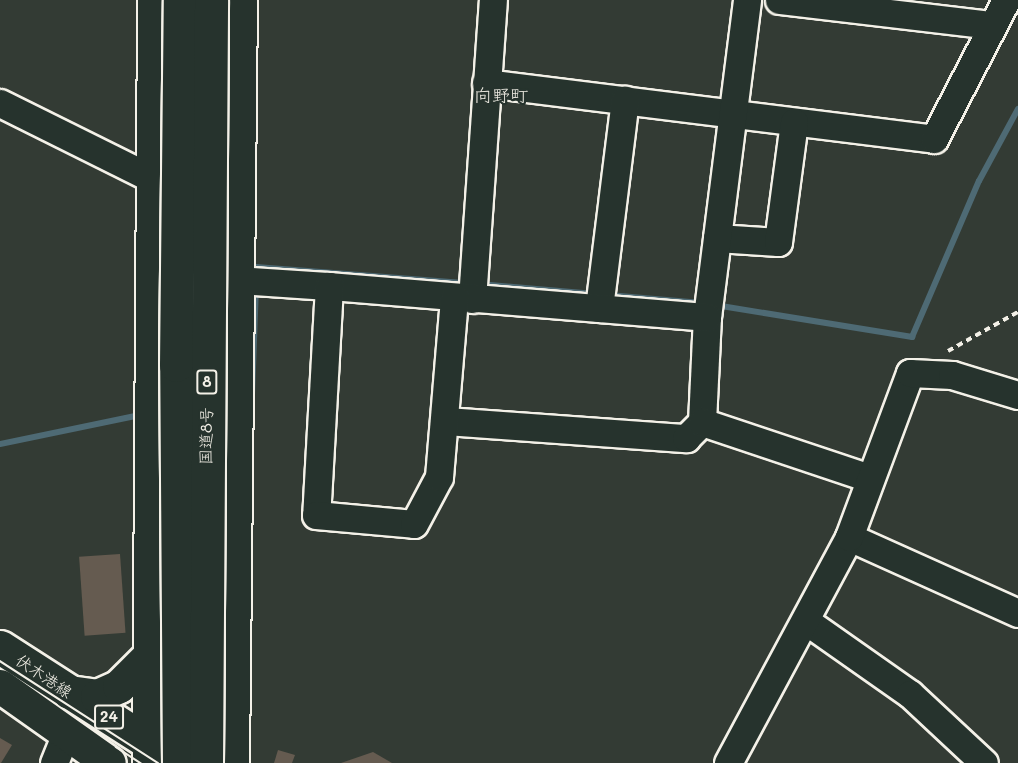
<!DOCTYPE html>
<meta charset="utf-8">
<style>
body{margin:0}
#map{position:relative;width:1018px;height:763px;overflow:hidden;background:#333b34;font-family:Mali,"Klee One",sans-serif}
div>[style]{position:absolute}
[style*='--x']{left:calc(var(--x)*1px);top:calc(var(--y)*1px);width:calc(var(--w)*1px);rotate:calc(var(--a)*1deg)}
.stream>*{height:6px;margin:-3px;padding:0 3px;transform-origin:3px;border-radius:3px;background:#4e6a74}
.building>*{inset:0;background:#655b50;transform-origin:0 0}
.path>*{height:4px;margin-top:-2px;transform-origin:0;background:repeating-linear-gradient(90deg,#f4f1e8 0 6px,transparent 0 10.5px)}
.roads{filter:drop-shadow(2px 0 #f4f1e8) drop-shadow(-2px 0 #f4f1e8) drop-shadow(0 2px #f4f1e8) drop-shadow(0 -2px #f4f1e8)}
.minor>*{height:27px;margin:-13.5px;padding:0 13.5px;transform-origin:13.5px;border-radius:13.5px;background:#26332d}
.major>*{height:33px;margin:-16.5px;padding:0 16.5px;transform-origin:16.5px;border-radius:16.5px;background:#26332d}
.highway>*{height:33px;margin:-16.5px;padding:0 16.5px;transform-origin:16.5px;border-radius:16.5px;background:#26332d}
.tram>*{height:1.5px;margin:-0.75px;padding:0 0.75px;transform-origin:0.75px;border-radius:0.75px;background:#f4f1e8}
.bridges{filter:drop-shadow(2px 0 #f4f1e8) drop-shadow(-2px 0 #f4f1e8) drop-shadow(0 2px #f4f1e8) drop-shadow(0 -2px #f4f1e8)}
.highway-bridge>*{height:33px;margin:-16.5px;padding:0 16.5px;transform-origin:16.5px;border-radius:16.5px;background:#26332d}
span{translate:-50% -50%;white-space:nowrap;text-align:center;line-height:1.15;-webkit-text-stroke:4.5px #26332d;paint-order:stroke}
.shield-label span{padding:2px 4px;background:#26332d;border:2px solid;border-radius:4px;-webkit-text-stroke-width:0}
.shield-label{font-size:15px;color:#f4f1e8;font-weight:700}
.street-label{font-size:16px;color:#f4f1e8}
.neighbourhood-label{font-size:18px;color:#f4f1e8}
</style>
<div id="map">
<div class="stream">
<i style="--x:256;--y:275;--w:8;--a:-90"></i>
<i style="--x:256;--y:267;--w:211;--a:4.4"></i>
<i style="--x:479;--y:284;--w:116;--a:4.9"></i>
<i style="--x:608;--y:295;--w:94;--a:4.9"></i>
<i style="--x:715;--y:305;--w:200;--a:9.2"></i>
<i style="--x:912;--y:337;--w:170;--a:-66.8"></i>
<i style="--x:979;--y:181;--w:82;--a:-61.6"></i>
<i style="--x:252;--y:395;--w:107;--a:-87.9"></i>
<i style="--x:0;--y:444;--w:143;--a:-11.7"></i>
</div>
<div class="building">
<i style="left:120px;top:554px;width:79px;height:41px;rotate:86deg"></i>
<i style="clip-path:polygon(0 738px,12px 745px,1px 763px,0 763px)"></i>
<i style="clip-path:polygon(278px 750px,295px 755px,292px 763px,274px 763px)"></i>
<i style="clip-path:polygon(373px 752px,392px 763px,341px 763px)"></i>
</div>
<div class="path">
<i style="--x:948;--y:351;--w:80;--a:-29.1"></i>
</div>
<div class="roads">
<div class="minor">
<i style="--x:779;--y:0;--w:214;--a:6.7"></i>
<i style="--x:486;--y:83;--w:451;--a:7.1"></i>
<i style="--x:934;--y:139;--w:157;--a:-62.6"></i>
<i style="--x:0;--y:103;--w:171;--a:26.4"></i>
<i style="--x:717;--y:238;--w:61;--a:3.8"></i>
<i style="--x:778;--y:242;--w:121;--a:-82.4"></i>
<i style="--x:238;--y:280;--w:91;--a:3.8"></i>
<i style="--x:472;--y:299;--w:300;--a:-86"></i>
<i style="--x:599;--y:308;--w:210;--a:-82.9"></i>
<i style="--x:707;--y:317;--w:320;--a:-82.8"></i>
<i style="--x:446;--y:421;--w:241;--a:4.1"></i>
<i style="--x:686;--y:438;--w:23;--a:-45"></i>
<i style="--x:702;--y:422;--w:105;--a:-87.3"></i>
<i style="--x:707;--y:317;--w:379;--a:-175.3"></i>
<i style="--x:329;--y:286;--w:229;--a:93.2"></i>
<i style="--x:316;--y:515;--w:98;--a:5.2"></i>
<i style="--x:414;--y:524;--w:53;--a:-62"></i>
<i style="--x:439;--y:477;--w:180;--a:-85.2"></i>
<i style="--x:702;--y:422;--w:176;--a:18.5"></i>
<i style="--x:849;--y:537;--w:185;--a:24.2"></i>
<i style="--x:806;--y:621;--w:127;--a:35.1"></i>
<i style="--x:910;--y:694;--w:101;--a:43"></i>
<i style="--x:54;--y:763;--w:32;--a:-68"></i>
<i style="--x:728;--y:763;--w:256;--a:-61.8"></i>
<i style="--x:849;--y:537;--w:175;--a:-69.6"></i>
<i style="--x:910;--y:373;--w:42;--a:2.7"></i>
<i style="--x:952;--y:375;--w:69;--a:16.9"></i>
</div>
<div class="major">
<i style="--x:0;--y:647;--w:202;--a:32.7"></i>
<i style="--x:0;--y:686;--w:133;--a:35.2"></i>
</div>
<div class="highway">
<i style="--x:69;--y:692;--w:28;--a:8"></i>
<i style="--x:97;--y:696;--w:24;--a:-24"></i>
<i style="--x:119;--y:686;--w:40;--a:-45"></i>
<i style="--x:149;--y:763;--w:763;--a:-89.62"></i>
<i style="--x:232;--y:763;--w:763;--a:-89.4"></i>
</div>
</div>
<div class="tram">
<i style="--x:0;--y:661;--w:188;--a:32.8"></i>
<i style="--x:116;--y:747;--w:30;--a:33"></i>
</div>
<div class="bridges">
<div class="highway-bridge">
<i style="--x:179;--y:763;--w:398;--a:-90.4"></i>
<i style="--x:176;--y:365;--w:365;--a:-89.4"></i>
<i style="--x:206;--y:763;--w:763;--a:-89.62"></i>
</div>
</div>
<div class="shield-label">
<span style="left:207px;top:382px">8</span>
<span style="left:109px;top:717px">24</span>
</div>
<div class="street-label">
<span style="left:206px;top:436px;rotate:-89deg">国道8号</span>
<span style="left:44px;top:676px;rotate:34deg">伏木港線</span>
</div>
<div class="neighbourhood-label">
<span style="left:501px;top:95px">向野町</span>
</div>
</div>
